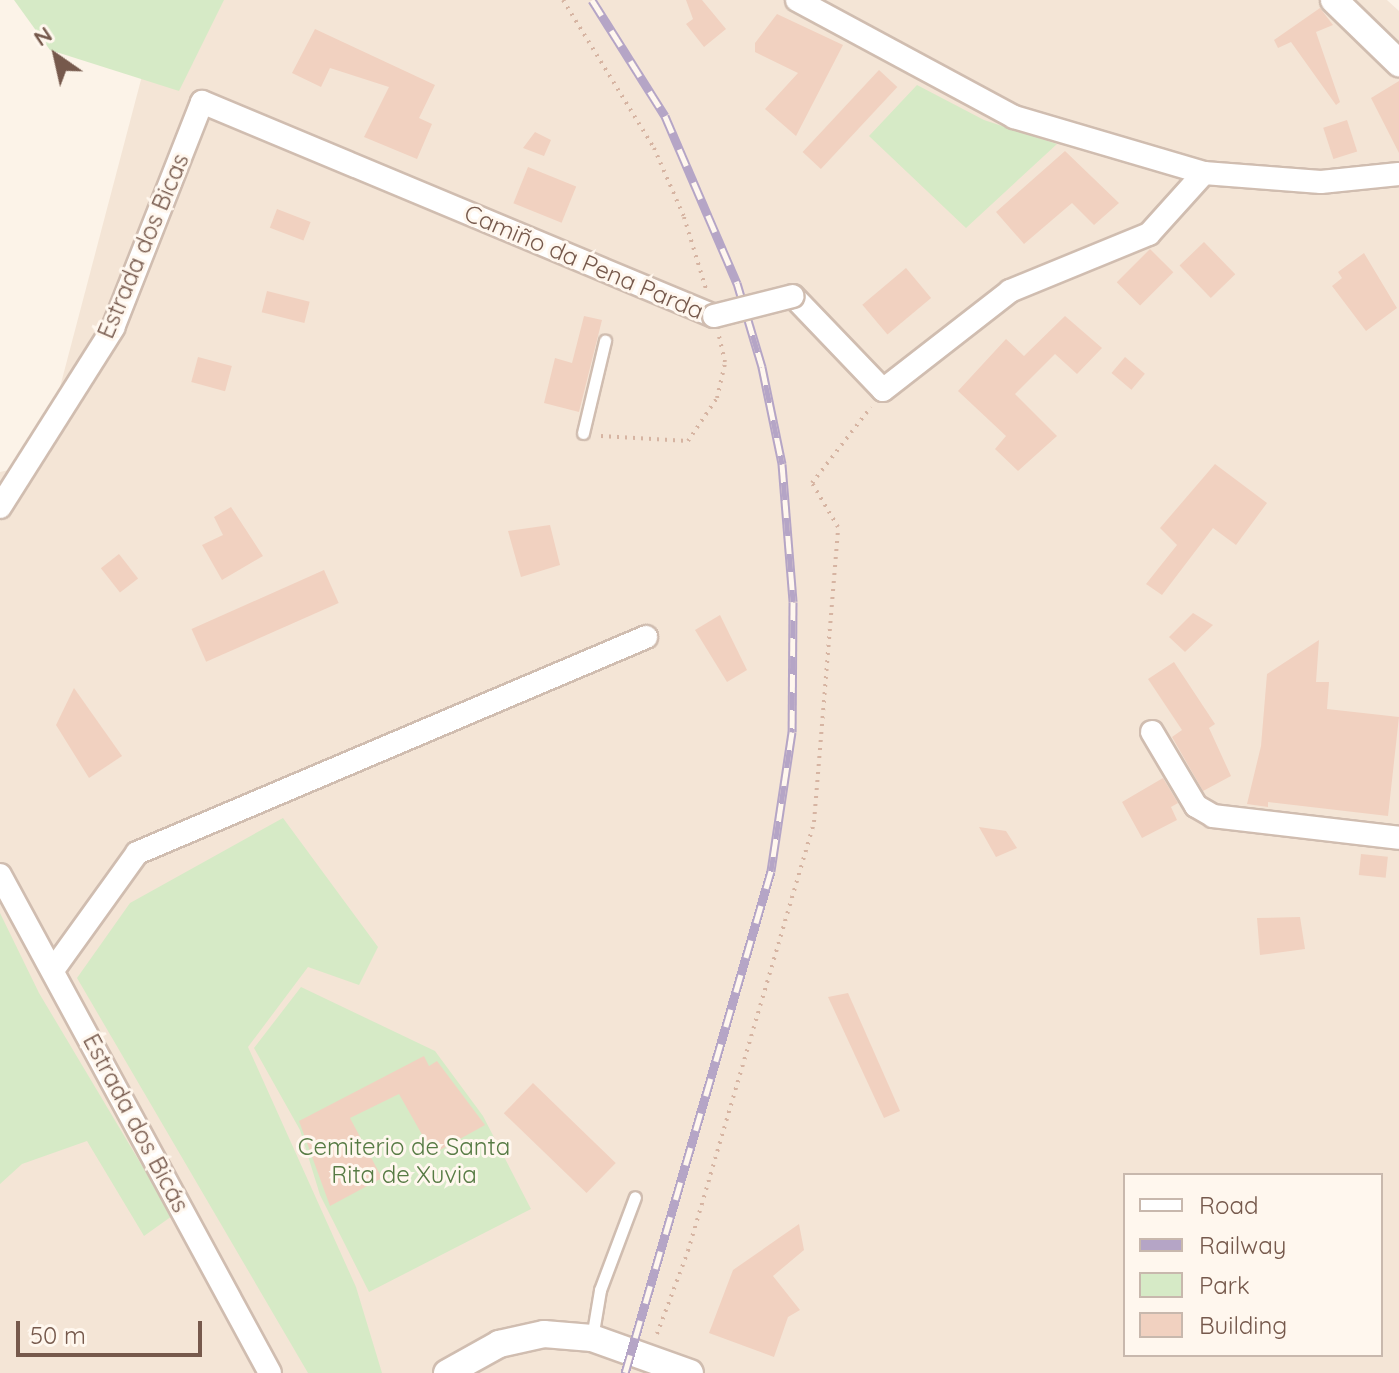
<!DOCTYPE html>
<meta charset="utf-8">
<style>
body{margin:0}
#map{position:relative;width:1399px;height:1373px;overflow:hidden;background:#fcf3e8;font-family:Quicksand,sans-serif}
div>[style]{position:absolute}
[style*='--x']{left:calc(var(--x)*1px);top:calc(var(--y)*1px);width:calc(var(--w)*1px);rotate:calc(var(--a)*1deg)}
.residential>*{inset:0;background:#f4e5d6}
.green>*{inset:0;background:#d6eac6}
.building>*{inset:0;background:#f1d1c0;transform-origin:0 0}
.path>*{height:4px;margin-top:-2px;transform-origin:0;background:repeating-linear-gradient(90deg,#d6b4a2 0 2px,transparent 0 8px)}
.roads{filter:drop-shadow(2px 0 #d0bdb0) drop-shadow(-2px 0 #d0bdb0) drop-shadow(0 2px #d0bdb0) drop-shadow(0 -2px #d0bdb0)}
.service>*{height:11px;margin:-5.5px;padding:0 5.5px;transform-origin:5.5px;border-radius:5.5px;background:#fff}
.minor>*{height:22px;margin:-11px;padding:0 11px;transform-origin:11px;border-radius:11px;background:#fff}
.tertiary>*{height:26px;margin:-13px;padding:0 13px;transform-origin:13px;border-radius:13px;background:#fff}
.rail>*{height:9px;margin-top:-4.5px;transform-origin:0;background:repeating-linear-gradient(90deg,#fff7ee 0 18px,#b5a5c6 0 36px);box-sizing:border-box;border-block:2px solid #b5a5c6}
.bridges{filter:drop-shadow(2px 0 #d0bdb0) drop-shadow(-2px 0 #d0bdb0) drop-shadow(0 2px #d0bdb0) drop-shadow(0 -2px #d0bdb0)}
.minor-bridge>*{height:22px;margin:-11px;padding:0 11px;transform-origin:11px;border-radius:11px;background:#fff}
span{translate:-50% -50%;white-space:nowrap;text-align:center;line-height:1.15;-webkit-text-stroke:6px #fff7ee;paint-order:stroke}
.street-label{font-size:24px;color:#76594c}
.park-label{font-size:24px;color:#577b44}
.legend{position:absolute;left:1123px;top:1173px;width:260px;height:184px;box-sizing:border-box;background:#fff7ee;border:2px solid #c8b8ad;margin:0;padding:10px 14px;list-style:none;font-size:24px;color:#76594c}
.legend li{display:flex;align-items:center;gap:16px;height:40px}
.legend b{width:40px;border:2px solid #c8b8ad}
.north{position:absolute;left:16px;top:16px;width:80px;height:80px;-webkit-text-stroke:6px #fff7ee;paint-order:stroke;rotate:326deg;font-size:22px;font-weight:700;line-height:32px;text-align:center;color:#76594c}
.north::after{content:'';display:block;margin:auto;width:28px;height:36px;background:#76594c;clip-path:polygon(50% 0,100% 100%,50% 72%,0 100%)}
.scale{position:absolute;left:16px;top:1321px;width:186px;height:36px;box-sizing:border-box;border:4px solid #76594c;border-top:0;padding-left:10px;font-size:24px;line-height:28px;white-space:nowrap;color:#76594c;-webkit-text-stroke:6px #fff7ee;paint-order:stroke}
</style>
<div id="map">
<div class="residential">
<i style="clip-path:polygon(evenodd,162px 0,1387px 0,1399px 11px,1399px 1373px,0 1373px,0 472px,40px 463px,162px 0,1125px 1175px,1381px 1175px,1381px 1355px,1125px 1355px,1125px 1175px)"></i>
</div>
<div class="green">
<i style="clip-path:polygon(14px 0,224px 0,179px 91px,50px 50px)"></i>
<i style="clip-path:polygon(917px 85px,984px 120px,1057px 144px,966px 228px,869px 136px)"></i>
<i style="clip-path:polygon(283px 818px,378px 947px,359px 985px,308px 967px,248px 1047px,356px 1287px,382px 1373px,308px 1373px,77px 978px,130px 903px)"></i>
<i style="clip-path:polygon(0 913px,39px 993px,172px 1216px,144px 1236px,87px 1141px,22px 1164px,0 1184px)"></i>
<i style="clip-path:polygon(301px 987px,435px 1051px,483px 1116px,531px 1209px,369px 1292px,320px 1195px,300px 1130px,254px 1048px)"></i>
</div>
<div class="building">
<i style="clip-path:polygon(686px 0,702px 0,726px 29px,704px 47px,686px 24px,693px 19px)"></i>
<i style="clip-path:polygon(1320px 8px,1333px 25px,1316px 32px,1340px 102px,1336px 105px,1291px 42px,1278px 48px,1274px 40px)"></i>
<i style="clip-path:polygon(777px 14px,843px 45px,796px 136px,765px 109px,798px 73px,755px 52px,755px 43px)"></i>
<i style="clip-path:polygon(315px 29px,435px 85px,419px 118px,432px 124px,417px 159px,364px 137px,389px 87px,330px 68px,321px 87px,292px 73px)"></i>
<i style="left:879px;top:70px;width:25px;height:112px;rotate:43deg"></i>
<i style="clip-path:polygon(1399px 81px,1399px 153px,1371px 98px)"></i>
<i style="left:1347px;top:120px;width:33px;height:25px;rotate:72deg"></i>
<i style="clip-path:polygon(535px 132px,551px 140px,544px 156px,523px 148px)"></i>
<i style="clip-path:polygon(1065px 151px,1119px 203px,1094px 225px,1072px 203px,1024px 244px,996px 212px)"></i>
<i style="left:528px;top:167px;width:52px;height:39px;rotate:22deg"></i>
<i style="left:277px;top:209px;width:36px;height:20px;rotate:21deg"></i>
<i style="left:1204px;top:242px;width:45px;height:34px;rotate:46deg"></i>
<i style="left:1150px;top:249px;width:33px;height:47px;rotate:45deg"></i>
<i style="clip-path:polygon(1364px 253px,1397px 308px,1366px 331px,1332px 286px,1342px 278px,1338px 272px)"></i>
<i style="left:906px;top:268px;width:39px;height:57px;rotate:50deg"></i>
<i style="left:267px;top:291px;width:44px;height:22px;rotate:14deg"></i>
<i style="clip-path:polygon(584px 316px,602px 320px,579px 412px,544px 403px,555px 358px,572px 363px)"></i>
<i style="clip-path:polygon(1065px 316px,1102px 348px,1077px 374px,1055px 354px,1015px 394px,1057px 436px,1018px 471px,995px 449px,1006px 436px,958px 391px,1006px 339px,1024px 356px)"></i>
<i style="left:198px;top:357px;width:35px;height:26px;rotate:15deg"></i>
<i style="left:1125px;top:357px;width:26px;height:21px;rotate:40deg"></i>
<i style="clip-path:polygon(1215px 464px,1267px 503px,1236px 545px,1213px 528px,1162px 595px,1146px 584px,1177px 545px,1160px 528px)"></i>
<i style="clip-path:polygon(231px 507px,263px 556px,222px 580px,202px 545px,223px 535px,214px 517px)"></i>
<i style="clip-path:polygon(550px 525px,560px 565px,521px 577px,508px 531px)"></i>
<i style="left:119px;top:554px;width:31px;height:23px;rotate:52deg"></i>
<i style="left:324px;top:570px;width:36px;height:145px;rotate:66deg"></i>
<i style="clip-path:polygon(1193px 613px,1213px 625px,1185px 652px,1169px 637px)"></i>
<i style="clip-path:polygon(720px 615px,747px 670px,727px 682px,695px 630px)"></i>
<i style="clip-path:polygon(1319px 640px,1316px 682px,1329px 682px,1327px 709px,1399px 717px,1388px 816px,1268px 802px,1268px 807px,1247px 804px,1261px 746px,1267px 674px)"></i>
<i style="clip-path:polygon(1174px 662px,1215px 724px,1209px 728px,1231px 776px,1203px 791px,1172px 737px,1182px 730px,1148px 679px)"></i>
<i style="clip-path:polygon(74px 688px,122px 756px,89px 778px,56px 725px)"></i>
<i style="clip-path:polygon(1163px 778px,1178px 803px,1171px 807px,1177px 820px,1142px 838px,1122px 802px)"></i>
<i style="clip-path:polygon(979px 827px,1006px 831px,1017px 848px,996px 857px)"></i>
<i style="left:1361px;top:854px;width:27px;height:21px;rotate:6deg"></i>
<i style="clip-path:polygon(1300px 917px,1305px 949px,1260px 955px,1257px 918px)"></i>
<i style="clip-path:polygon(848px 993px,900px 1111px,884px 1118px,828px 997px)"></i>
<i style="clip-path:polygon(424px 1056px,429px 1066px,437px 1061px,485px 1125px,433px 1154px,399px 1094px,350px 1118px,382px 1178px,330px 1206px,299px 1121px)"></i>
<i style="left:533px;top:1083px;width:115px;height:42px;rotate:44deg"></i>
<i style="clip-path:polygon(799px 1224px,804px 1250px,773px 1276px,800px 1310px,788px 1317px,774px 1357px,709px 1333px,733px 1270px)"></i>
</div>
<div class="path">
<i style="--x:563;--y:0;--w:174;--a:58.4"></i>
<i style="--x:654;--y:148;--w:75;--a:66.5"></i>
<i style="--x:684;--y:217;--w:75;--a:73"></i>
<i style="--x:601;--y:436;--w:87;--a:3.3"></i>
<i style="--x:688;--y:441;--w:52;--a:-56"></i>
<i style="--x:717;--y:398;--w:37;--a:-77"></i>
<i style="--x:725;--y:362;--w:27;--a:-103"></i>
<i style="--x:657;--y:1334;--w:89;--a:-69.5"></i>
<i style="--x:688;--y:1251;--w:447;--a:-73.6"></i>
<i style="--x:814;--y:822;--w:296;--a:-85.3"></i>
<i style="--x:838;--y:527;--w:51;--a:-120.6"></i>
<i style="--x:812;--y:483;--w:96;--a:-52.2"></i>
</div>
<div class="roads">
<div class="service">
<i style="--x:583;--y:433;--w:95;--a:-76.6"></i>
<i style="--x:592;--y:1338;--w:49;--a:-80.5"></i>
<i style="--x:600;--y:1290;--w:99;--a:-69.4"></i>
</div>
<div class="minor">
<i style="--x:797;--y:0;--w:247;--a:28.3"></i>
<i style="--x:1014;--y:117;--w:198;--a:16.4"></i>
<i style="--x:793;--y:296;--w:130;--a:46.2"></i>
<i style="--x:883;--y:390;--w:161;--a:-37.9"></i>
<i style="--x:1010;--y:291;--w:150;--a:-22.3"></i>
<i style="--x:1149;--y:234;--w:82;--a:-48"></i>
<i style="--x:1204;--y:173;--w:117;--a:4.4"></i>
<i style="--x:1321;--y:182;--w:78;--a:-5.9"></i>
<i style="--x:0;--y:507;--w:212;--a:-57.7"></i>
<i style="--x:113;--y:328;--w:243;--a:-68.5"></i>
<i style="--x:202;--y:102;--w:555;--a:22.68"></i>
<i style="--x:1152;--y:732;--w:86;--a:59.3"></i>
<i style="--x:1196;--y:806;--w:20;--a:30"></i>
<i style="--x:1213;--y:816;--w:187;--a:6.7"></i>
<i style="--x:0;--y:875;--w:566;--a:61.53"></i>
<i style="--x:53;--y:970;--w:144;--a:-54.3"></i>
<i style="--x:137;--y:853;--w:553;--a:-22.99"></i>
</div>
<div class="tertiary">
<i style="--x:1334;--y:0;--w:91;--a:44.1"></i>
<i style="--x:447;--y:1373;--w:60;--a:-29.1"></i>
<i style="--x:499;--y:1344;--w:46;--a:-12.5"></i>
<i style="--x:544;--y:1334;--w:48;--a:4.8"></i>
<i style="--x:592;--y:1338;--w:104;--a:19.7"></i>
</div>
</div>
<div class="rail">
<i style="--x:592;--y:0;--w:137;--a:57.8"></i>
<i style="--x:665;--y:116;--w:182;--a:66.7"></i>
<i style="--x:737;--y:283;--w:88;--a:73.4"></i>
<i style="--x:762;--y:367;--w:99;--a:78.3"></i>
<i style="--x:782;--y:464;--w:138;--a:85.4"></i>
<i style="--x:793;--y:602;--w:130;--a:90.4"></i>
<i style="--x:792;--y:732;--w:141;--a:98.6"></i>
<i style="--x:771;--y:871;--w:523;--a:106.22"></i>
</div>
<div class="bridges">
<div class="minor-bridge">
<i style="--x:714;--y:316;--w:81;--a:-14.2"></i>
</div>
</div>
<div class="street-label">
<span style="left:143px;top:246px;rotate:-67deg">Estrada dos Bicas</span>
<span style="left:584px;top:262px;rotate:23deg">Camiño da Pena Parda</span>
<span style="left:136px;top:1123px;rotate:62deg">Estrada dos Bicás</span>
</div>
<div class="park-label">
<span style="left:404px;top:1161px">Cemiterio de Santa<br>Rita de Xuvia</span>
</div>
<ul class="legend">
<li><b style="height:10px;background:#fff"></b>Road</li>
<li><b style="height:10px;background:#b5a5c6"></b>Railway</li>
<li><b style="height:22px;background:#d6eac6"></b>Park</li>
<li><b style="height:22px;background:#f1d1c0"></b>Building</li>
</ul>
<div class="north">N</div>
<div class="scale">50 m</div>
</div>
